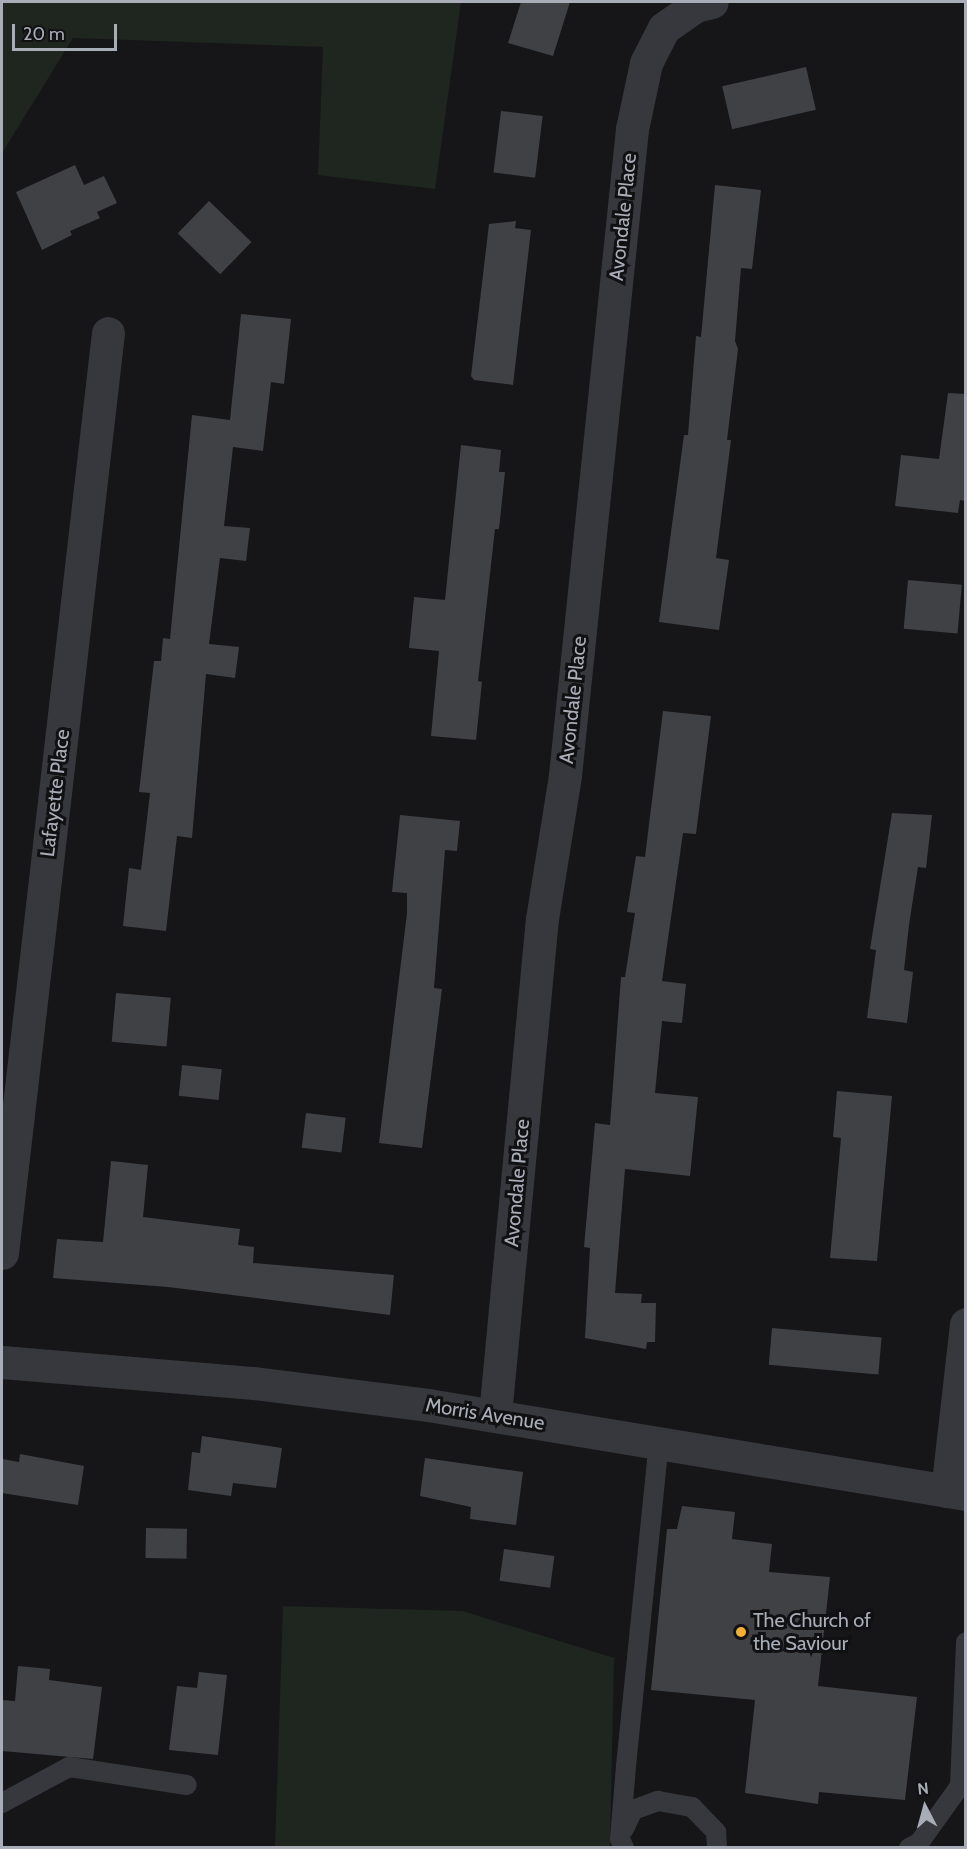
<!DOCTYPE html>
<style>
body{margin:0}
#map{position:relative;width:967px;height:1849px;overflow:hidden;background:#161618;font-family:Cabin,sans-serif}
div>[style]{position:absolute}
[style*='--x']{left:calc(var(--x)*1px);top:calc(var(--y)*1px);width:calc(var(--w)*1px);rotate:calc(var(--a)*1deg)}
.green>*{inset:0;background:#1e261f}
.building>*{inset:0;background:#404145;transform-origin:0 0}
.lane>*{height:20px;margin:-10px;padding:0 10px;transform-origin:10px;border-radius:10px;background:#37383d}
.street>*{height:33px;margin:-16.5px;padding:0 16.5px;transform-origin:16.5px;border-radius:16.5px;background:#37383d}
.dots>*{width:16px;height:16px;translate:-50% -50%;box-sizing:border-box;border:3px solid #111113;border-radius:50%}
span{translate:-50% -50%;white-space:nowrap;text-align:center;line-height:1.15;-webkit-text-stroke:6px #111113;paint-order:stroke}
.street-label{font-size:20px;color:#a8adb8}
.poi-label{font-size:20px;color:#a8adb8}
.left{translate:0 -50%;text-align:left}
.frame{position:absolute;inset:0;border:3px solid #a8adb8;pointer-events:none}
.north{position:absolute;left:895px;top:1777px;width:60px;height:60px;-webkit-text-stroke:4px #111113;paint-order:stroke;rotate:354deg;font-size:16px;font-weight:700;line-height:24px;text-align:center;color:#a8adb8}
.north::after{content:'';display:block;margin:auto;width:21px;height:27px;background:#a8adb8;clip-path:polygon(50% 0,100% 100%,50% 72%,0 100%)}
.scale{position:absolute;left:12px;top:24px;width:105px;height:27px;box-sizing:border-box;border:3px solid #a8adb8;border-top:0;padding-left:8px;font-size:18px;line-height:21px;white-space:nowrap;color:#a8adb8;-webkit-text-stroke:4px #111113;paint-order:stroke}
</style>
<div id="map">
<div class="green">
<i style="clip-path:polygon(2px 2px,461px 2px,435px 189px,318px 175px,323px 47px,73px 38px,2px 153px)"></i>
<i style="clip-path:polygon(283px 1606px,463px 1611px,614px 1658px,610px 1847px,275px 1847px)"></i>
</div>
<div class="building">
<i style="clip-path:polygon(521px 2px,570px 2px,553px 56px,508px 43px)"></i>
<i style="left:806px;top:67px;width:44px;height:86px;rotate:77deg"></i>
<i style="left:501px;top:111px;width:42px;height:62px;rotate:7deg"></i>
<i style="clip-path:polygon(75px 165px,84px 185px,104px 176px,117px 203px,97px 212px,100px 218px,70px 231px,72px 235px,42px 250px,16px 192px)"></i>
<i style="clip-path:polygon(715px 185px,761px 190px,752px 269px,741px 268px,735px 341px,738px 349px,727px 440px,731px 440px,716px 558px,729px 560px,719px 630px,659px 622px,684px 435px,688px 435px,696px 336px,701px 337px)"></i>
<i style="left:209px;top:201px;width:59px;height:45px;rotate:44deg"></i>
<i style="clip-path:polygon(516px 221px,515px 228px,531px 230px,513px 385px,474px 380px,471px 376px,489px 224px)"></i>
<i style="clip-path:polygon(241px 314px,291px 319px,284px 384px,271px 382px,263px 451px,233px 447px,224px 526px,250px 528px,246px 561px,220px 558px,209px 644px,239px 647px,235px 678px,206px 674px,192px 838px,177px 836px,166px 931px,123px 926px,129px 868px,141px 870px,150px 793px,139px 792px,154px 661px,161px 661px,163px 638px,170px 639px,192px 415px,230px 420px)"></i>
<i style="clip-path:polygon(948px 393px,966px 394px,966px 501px,960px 500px,958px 513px,895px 506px,901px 455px,939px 459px)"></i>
<i style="clip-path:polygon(461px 445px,501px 450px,499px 472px,505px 472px,499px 529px,495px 529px,478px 681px,482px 682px,476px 740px,431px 736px,439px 651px,409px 648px,414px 597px,445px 600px)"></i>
<i style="left:908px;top:580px;width:54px;height:49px;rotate:5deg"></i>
<i style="clip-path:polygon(663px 711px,711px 716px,696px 834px,683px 833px,662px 981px,686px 984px,682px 1023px,662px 1021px,655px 1093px,698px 1097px,690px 1176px,625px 1169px,615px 1293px,642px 1294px,641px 1303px,656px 1303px,655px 1342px,647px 1342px,646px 1349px,585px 1338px,590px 1248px,584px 1247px,595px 1123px,610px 1125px,621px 977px,625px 977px,635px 913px,627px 912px,636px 856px,645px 857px)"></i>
<i style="clip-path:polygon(892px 813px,932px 815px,926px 868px,918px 867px,909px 925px,904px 970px,913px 972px,907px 1023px,867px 1018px,876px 950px,870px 949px)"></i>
<i style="clip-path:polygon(400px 815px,460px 821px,457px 851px,445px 850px,434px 988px,442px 989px,422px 1148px,379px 1143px,407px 913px,407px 893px,392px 892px)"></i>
<i style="left:116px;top:993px;width:55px;height:49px;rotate:5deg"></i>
<i style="left:182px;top:1065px;width:40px;height:31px;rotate:6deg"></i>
<i style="clip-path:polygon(837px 1091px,892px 1096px,877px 1261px,830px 1258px,841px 1138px,833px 1137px)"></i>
<i style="left:306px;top:1113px;width:40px;height:35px;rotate:7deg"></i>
<i style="clip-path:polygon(111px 1161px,148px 1165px,143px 1217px,240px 1229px,238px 1245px,254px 1247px,253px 1263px,394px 1275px,390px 1315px,168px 1287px,53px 1278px,57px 1239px,103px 1242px)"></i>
<i style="left:772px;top:1328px;width:110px;height:37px;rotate:5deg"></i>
<i style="clip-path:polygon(202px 1436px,282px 1448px,276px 1488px,233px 1483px,231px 1496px,188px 1490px,192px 1452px,200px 1453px)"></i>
<i style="clip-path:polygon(20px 1454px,84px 1466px,78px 1505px,2px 1493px,2px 1459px,19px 1462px)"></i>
<i style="clip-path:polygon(425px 1458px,523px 1472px,516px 1525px,470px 1519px,471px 1507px,420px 1496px)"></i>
<i style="clip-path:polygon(682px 1506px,735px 1512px,732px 1539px,772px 1544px,769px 1572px,830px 1577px,818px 1686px,917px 1697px,905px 1800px,819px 1792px,818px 1804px,745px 1793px,755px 1700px,651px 1690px,667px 1529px,677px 1529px)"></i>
<i style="left:146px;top:1528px;width:41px;height:30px;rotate:1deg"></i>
<i style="left:504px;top:1549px;width:51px;height:32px;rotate:8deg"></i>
<i style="clip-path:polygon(18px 1666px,50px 1669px,49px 1680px,102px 1687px,93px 1759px,2px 1751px,2px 1700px,15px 1701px)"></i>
<i style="clip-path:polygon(199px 1672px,227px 1675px,218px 1755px,169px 1750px,177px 1686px,197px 1688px)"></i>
</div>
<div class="lane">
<i style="--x:2;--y:1803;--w:76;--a:-28.2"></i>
<i style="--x:69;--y:1767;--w:119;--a:8.7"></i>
<i style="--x:624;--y:1829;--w:21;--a:-65"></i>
<i style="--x:633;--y:1810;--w:27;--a:-20"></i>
<i style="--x:658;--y:1801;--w:35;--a:10"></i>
<i style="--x:692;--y:1807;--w:35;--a:46"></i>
<i style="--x:716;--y:1832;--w:16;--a:86"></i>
<i style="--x:624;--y:1848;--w:10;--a:-114"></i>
<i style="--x:620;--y:1839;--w:73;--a:-85.3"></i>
<i style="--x:626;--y:1766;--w:328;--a:-84.2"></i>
<i style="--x:909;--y:1848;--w:11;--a:-27"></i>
<i style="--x:919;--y:1843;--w:70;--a:-54.3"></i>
<i style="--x:960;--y:1786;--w:144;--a:-87.6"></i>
</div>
<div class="street">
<i style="--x:2;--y:1253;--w:926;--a:-83.43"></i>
<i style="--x:2;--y:1362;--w:253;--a:4.8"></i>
<i style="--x:254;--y:1383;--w:175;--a:7.2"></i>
<i style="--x:428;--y:1405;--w:545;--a:9.39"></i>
<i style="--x:495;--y:1415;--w:498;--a:-84.6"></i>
<i style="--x:542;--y:919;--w:146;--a:-80.9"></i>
<i style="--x:565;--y:775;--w:649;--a:-84.08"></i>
<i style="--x:632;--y:129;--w:67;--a:-78"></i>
<i style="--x:646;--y:63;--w:39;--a:-63"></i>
<i style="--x:664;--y:28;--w:38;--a:-35"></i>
<i style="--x:695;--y:6;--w:17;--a:-13"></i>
<i style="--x:947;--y:1491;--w:168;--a:-83.5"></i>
</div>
<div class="dots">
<i style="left:741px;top:1632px;background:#f2b134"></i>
</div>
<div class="street-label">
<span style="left:623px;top:217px;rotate:-84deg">Avondale Place</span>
<span style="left:573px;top:700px;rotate:-84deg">Avondale Place</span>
<span style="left:55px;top:793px;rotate:-83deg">Lafayette Place</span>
<span style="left:517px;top:1183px;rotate:-85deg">Avondale Place</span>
<span style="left:485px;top:1414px;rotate:9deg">Morris Avenue</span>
</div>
<div class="poi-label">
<span class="left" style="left:753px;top:1632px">The Church of<br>the Saviour</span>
</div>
<div class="frame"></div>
<div class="north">N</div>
<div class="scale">20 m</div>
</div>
